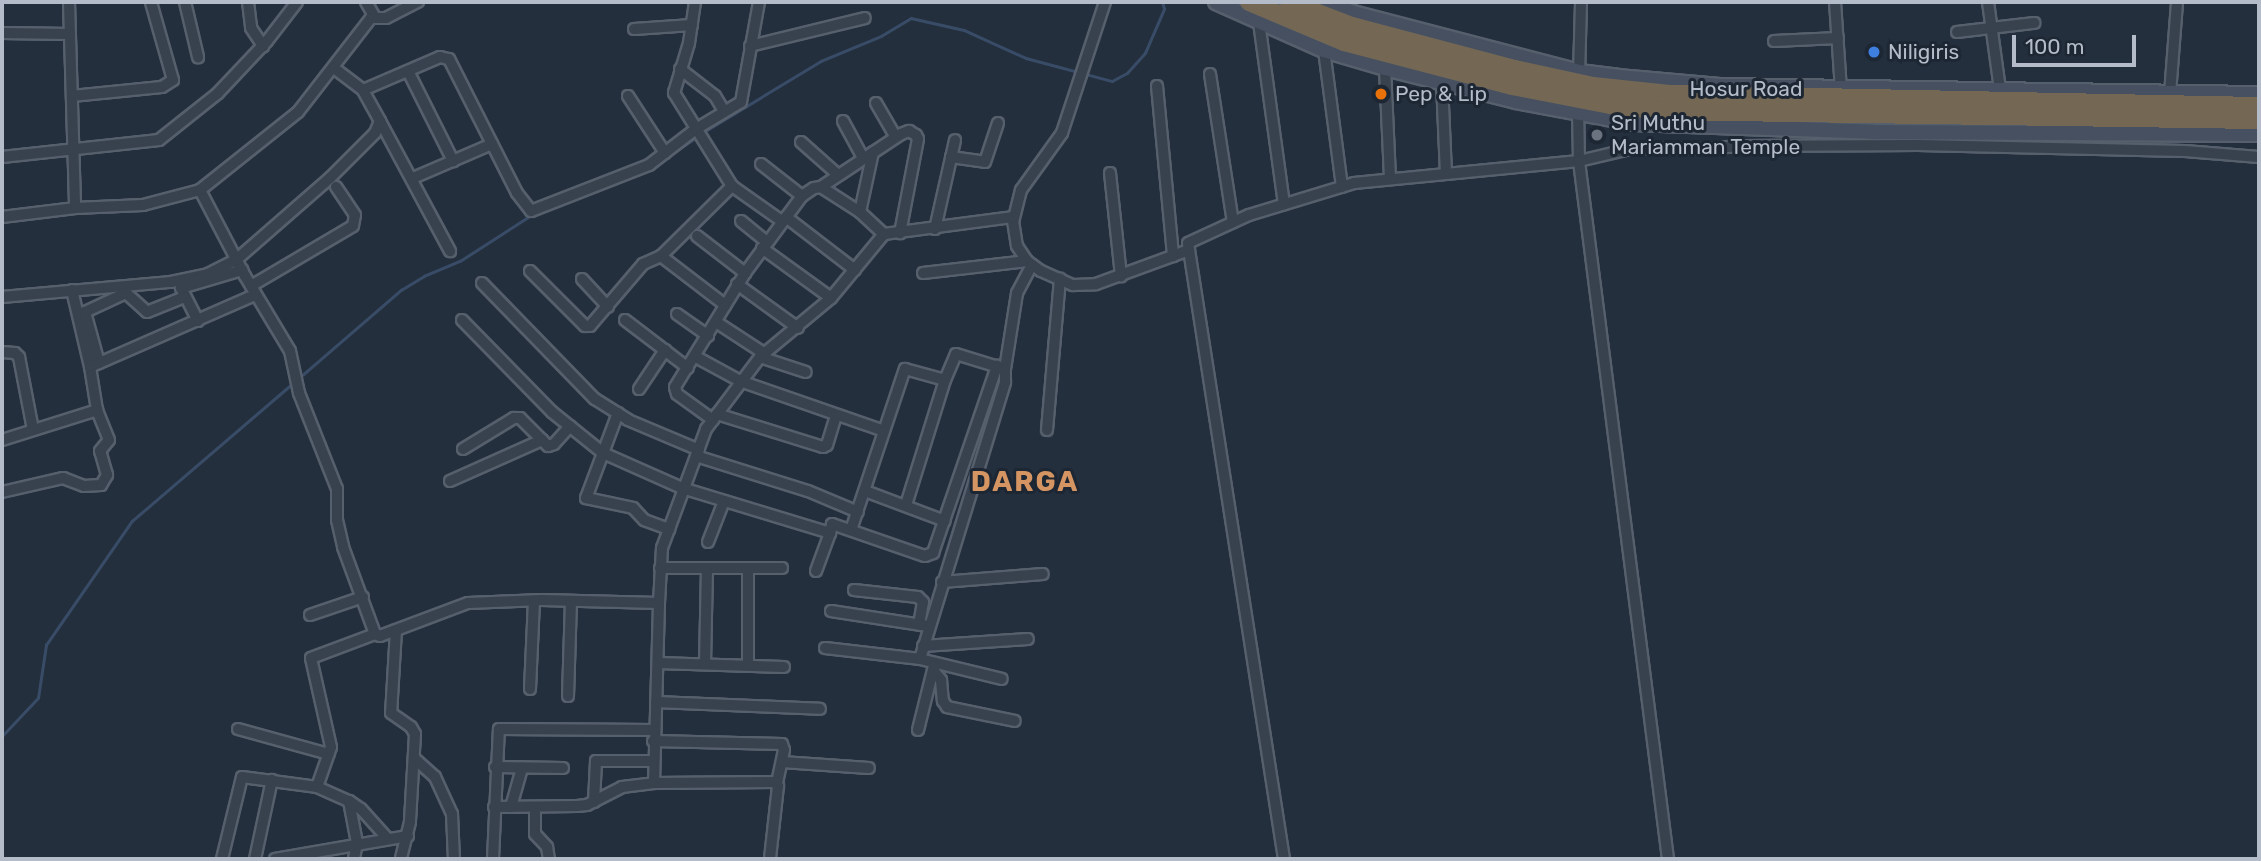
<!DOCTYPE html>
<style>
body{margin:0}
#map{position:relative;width:2261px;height:861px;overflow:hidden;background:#242f3e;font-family:Rubik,sans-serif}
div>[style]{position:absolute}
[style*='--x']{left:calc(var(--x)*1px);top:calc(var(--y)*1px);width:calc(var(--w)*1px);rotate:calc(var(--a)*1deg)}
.stream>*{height:2.5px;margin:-1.25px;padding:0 1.25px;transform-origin:1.25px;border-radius:1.25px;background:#394c67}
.roads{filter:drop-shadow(2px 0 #565f6c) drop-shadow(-2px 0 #565f6c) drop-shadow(0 2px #565f6c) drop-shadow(0 -2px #565f6c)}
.street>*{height:10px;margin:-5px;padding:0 5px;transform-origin:5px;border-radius:5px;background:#38414e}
.secondary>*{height:14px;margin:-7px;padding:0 7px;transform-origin:7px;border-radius:7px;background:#465061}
.highway>*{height:18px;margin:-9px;padding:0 9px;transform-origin:9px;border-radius:9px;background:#746855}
.dots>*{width:19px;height:19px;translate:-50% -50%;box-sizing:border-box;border:4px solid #1d2633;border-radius:50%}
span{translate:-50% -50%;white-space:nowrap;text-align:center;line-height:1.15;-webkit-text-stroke:6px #1d2633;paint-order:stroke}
.poi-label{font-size:21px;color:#b4bcc9}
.left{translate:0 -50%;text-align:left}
.street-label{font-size:21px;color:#b4bcc9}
.district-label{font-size:28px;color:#d59563;font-weight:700;letter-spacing:2px}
.frame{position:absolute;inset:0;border:4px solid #b4bcc9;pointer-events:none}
.scale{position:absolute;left:2012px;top:35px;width:124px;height:32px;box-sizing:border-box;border:4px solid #b4bcc9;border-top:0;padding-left:9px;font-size:21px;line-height:24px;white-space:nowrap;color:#b4bcc9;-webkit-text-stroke:5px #1d2633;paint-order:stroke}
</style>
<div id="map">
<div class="stream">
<i style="--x:702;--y:133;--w:139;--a:-31.2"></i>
<i style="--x:821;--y:61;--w:65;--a:-22.6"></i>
<i style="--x:881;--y:36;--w:35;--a:-31"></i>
<i style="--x:911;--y:18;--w:54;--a:12.8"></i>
<i style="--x:964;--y:30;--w:68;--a:24.3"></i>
<i style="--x:1026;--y:58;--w:89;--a:15"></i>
<i style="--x:1112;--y:81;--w:17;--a:-28"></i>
<i style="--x:1127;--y:73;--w:27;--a:-48"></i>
<i style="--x:1145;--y:53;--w:48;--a:-66.6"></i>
<i style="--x:1164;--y:9;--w:7;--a:-106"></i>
<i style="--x:670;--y:155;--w:32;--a:-34"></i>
<i style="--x:299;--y:378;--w:135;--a:-40.8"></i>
<i style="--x:401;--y:290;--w:27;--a:-31"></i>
<i style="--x:424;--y:276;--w:39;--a:-23"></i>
<i style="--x:460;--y:261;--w:87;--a:-32.8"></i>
<i style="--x:2;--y:736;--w:52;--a:-46.5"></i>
<i style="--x:38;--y:698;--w:54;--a:-81.4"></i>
<i style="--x:46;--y:645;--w:151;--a:-55.3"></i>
<i style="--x:132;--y:521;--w:213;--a:-40.6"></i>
</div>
<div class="roads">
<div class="street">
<i style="--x:69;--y:2;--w:206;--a:88.3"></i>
<i style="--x:185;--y:2;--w:57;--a:76.7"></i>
<i style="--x:248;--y:2;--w:26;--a:83"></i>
<i style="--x:251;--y:28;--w:22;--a:56"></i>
<i style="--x:366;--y:2;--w:16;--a:60"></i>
<i style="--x:1105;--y:2;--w:138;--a:108.2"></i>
<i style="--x:1062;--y:133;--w:70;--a:125.7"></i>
<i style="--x:1021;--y:190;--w:32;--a:104"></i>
<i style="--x:1013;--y:221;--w:25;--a:81"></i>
<i style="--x:1017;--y:246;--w:18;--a:56"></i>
<i style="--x:1027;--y:261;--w:17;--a:36"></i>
<i style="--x:1041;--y:271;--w:35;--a:24"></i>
<i style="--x:1073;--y:285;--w:23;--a:-2"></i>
<i style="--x:1096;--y:284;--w:99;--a:-20.1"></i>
<i style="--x:1835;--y:2;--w:87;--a:86.1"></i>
<i style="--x:1988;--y:2;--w:89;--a:82.2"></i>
<i style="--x:1259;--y:22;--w:184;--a:82.2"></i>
<i style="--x:634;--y:29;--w:58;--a:-3.9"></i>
<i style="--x:1957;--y:32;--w:78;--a:-6.7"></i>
<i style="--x:2;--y:33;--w:68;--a:0.8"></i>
<i style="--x:1774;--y:41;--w:64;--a:-2.7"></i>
<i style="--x:750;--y:46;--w:118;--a:-13.7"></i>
<i style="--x:1324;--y:50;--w:138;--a:82.5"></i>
<i style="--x:1385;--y:68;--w:111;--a:87.4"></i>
<i style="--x:680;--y:69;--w:44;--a:37.6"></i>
<i style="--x:715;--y:96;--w:17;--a:59"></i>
<i style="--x:408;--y:71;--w:101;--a:63.4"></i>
<i style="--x:1210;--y:74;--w:150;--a:81.2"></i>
<i style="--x:1579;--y:75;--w:73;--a:-88.4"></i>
<i style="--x:1442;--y:82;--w:92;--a:87.5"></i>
<i style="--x:1157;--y:86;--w:171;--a:84.6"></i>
<i style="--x:363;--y:90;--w:84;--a:-23.2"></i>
<i style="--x:440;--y:57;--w:9;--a:13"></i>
<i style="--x:449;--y:59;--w:150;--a:63.1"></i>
<i style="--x:517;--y:193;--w:23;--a:52"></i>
<i style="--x:531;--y:211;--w:127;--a:-21.3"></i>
<i style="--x:649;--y:165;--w:59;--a:-37.5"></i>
<i style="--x:696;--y:129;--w:52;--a:-31"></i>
<i style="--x:741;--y:102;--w:102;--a:-79.8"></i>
<i style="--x:2170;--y:94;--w:92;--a:-85.6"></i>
<i style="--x:72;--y:96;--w:90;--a:-5.7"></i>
<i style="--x:162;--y:87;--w:13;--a:-32"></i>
<i style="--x:173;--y:80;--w:81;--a:-105.8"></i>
<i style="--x:628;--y:96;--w:68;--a:57"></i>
<i style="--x:876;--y:103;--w:39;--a:60"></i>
<i style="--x:380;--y:121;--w:148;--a:61.7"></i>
<i style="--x:843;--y:121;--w:42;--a:61.6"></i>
<i style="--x:801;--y:142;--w:48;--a:41.6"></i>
<i style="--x:2;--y:157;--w:158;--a:-6.2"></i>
<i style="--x:159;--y:140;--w:75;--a:-38.5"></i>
<i style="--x:218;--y:93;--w:71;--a:-46.7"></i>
<i style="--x:267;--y:41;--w:49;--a:-52.4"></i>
<i style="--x:951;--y:157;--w:34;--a:8"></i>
<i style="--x:985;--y:162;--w:41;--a:-71.6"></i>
<i style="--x:761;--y:164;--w:52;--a:38"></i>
<i style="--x:1110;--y:173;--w:104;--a:83.9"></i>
<i style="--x:413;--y:178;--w:86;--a:-23.3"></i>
<i style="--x:732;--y:186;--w:62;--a:35.2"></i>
<i style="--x:821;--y:187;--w:96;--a:-33.5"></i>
<i style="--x:901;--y:134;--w:9;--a:-21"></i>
<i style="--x:909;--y:131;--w:8;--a:30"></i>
<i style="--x:916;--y:135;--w:4;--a:63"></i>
<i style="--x:918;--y:139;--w:96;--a:100.8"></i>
<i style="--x:200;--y:190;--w:97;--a:62.4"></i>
<i style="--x:245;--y:276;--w:87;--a:59"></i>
<i style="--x:290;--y:351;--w:43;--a:77.9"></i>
<i style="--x:299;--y:393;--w:103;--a:68.4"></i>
<i style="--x:337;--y:489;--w:31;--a:90"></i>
<i style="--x:337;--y:520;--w:28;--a:77"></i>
<i style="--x:343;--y:547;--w:93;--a:69.8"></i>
<i style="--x:375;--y:634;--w:5;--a:22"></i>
<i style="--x:380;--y:636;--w:94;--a:-20.6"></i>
<i style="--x:468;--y:603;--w:74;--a:-2.3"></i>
<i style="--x:542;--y:600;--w:117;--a:1.5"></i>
<i style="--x:659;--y:603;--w:55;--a:-86.9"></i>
<i style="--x:662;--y:548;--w:127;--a:-69.7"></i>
<i style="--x:706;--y:429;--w:90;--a:-53.1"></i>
<i style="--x:760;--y:357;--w:92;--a:-39.7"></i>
<i style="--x:831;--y:298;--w:83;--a:-50.4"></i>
<i style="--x:860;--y:212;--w:61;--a:-77.8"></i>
<i style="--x:2;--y:217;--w:74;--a:-7"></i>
<i style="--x:75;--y:208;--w:68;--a:-2.5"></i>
<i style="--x:143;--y:205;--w:59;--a:-14.7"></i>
<i style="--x:200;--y:190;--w:125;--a:-38.5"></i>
<i style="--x:298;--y:112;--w:119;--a:-52.2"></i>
<i style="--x:371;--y:18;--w:15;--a:0"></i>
<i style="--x:386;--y:18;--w:36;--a:-27"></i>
<i style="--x:786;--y:217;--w:87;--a:37.5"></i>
<i style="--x:741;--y:221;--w:33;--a:39"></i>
<i style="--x:935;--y:229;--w:91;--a:-77.3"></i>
<i style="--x:697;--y:236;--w:61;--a:37.6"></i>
<i style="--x:745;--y:273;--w:96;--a:-53.5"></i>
<i style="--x:802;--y:196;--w:14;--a:-34"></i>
<i style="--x:814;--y:188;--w:7;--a:-8"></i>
<i style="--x:821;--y:187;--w:46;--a:32.7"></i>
<i style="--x:860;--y:212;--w:33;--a:43"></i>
<i style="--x:884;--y:234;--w:131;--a:-7.5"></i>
<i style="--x:762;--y:248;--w:85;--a:35.9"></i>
<i style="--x:661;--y:256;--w:81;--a:37.4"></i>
<i style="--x:530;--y:271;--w:78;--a:45"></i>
<i style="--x:585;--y:326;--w:5;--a:0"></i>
<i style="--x:590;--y:326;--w:82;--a:-49.5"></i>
<i style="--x:643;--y:264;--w:20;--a:-24"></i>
<i style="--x:661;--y:256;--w:100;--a:-44.6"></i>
<i style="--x:732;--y:186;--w:110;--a:-121.9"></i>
<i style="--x:674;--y:93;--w:52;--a:-73.3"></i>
<i style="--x:689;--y:43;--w:41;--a:-81.7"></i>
<i style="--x:923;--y:273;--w:105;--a:-6.6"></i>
<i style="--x:582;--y:279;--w:38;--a:47"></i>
<i style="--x:482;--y:283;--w:162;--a:45.8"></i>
<i style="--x:595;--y:399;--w:39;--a:32"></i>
<i style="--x:628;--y:420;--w:77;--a:22.9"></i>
<i style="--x:737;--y:284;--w:75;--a:35.8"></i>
<i style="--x:251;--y:286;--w:118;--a:-30.5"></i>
<i style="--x:353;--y:226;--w:11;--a:-80"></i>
<i style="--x:355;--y:215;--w:34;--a:-124"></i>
<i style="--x:72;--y:290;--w:79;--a:76.8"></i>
<i style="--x:2;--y:297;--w:170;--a:-5.1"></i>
<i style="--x:171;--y:282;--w:38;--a:-12"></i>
<i style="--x:208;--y:274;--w:31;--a:-27"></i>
<i style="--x:236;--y:260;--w:125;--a:-41.1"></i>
<i style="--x:330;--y:178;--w:64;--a:-45"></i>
<i style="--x:375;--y:133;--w:13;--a:-67"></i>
<i style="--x:380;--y:121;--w:35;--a:-119"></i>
<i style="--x:363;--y:90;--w:36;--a:-143"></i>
<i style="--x:677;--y:314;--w:38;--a:35"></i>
<i style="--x:462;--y:320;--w:129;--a:45.6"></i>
<i style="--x:552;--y:412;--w:65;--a:38.8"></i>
<i style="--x:603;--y:453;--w:86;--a:23.9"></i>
<i style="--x:682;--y:488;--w:155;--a:16.9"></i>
<i style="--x:830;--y:533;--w:9;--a:-77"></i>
<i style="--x:832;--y:524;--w:98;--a:19"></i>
<i style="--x:925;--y:556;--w:9;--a:-21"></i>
<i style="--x:933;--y:553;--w:198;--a:-71.1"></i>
<i style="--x:625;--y:320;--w:79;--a:37.3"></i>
<i style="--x:198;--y:321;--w:37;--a:-117"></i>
<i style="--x:181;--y:288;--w:64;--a:-16.4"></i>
<i style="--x:716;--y:322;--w:59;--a:33.1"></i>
<i style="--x:2;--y:352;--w:13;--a:4"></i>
<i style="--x:15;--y:353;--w:6;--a:45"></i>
<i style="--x:19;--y:357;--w:74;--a:79.1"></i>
<i style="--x:696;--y:357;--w:50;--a:28.6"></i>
<i style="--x:740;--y:381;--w:152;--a:19.1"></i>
<i style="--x:760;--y:357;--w:48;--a:18.1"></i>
<i style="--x:99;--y:363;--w:53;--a:-105.4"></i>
<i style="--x:85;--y:312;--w:45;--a:-24.9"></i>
<i style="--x:126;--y:293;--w:28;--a:42"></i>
<i style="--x:147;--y:312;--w:40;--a:-22"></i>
<i style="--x:639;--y:389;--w:47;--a:-56.3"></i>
<i style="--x:618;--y:413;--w:91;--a:110.6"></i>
<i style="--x:586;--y:498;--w:48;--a:12"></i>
<i style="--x:633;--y:508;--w:16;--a:47"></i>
<i style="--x:644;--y:520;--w:27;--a:20"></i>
<i style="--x:717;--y:414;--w:111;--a:17.3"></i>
<i style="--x:823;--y:447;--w:4;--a:-27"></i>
<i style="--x:827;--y:445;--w:31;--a:-73"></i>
<i style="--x:713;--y:420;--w:44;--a:-144.2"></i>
<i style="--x:677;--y:394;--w:7;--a:-106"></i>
<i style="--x:675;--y:387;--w:134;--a:-58.4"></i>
<i style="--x:1047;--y:430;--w:152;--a:-85.1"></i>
<i style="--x:2;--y:440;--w:100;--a:-17.5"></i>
<i style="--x:97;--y:410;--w:44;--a:-99.2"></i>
<i style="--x:90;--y:367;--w:180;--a:-23.6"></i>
<i style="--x:463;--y:449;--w:60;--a:-31.3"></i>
<i style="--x:514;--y:418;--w:6;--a:0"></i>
<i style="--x:520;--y:418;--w:40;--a:45"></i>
<i style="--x:548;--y:446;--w:6;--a:-18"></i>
<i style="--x:554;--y:444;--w:24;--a:-48"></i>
<i style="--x:696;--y:456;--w:117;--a:17.4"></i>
<i style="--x:808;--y:491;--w:54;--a:22.8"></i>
<i style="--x:450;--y:481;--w:101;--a:-24"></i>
<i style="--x:865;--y:491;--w:85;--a:20.6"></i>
<i style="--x:2;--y:492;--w:63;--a:-12.9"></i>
<i style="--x:63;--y:478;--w:22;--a:21"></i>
<i style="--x:84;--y:486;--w:17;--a:-3"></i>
<i style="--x:101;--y:485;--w:12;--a:-59"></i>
<i style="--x:107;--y:475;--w:25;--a:-106"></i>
<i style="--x:100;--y:451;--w:14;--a:-51"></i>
<i style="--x:109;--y:440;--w:32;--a:-112"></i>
<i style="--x:906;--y:505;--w:131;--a:-72.7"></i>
<i style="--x:851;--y:530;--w:170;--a:-71.5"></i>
<i style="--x:905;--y:369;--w:41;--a:15.4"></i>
<i style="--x:945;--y:380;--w:28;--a:-67"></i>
<i style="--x:956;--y:354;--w:51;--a:17"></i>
<i style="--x:1005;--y:369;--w:77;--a:-81"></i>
<i style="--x:1017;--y:293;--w:32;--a:-62"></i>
<i style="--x:708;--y:542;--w:44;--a:-68.7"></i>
<i style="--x:660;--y:568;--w:122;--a:0"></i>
<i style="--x:816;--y:571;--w:40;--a:-69.8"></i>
<i style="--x:942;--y:582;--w:101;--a:-4.5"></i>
<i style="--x:854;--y:590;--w:64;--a:6.2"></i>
<i style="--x:918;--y:597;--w:7;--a:45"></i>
<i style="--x:923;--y:602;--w:23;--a:100"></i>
<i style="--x:831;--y:611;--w:98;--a:8.8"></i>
<i style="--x:310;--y:615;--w:56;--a:-18.8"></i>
<i style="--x:396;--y:630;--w:83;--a:93.4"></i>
<i style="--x:391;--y:713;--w:24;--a:35"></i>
<i style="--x:411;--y:727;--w:8;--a:60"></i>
<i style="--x:415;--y:734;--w:88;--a:93.3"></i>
<i style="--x:410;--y:822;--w:38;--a:104"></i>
<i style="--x:923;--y:646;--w:105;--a:-3.8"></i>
<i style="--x:825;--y:648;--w:96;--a:6.6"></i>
<i style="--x:920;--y:659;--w:84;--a:13.7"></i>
<i style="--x:920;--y:659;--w:290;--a:-72.9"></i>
<i style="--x:1005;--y:382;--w:13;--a:-90"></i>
<i style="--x:658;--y:663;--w:126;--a:1.8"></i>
<i style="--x:705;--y:664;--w:96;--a:-88.8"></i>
<i style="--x:748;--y:665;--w:97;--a:-90"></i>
<i style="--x:933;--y:670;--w:13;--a:51"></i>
<i style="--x:941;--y:680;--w:21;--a:85"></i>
<i style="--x:943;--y:701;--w:7;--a:56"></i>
<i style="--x:947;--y:707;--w:69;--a:11.6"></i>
<i style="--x:530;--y:689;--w:88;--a:-87.4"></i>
<i style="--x:568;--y:696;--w:95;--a:-88.2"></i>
<i style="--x:656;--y:702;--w:164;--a:2.4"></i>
<i style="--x:238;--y:729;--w:94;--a:15.4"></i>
<i style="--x:918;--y:730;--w:66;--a:-76"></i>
<i style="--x:653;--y:741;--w:129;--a:1.3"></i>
<i style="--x:782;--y:744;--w:6;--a:72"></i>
<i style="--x:784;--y:750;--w:34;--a:102"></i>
<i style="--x:415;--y:759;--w:27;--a:42"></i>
<i style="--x:435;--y:777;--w:41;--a:65.3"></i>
<i style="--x:452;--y:814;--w:45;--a:87.5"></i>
<i style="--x:782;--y:762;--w:87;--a:3.9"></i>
<i style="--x:495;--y:767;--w:68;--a:0.8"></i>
<i style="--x:654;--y:783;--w:180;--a:-88.4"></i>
<i style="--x:317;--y:787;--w:42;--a:-70.7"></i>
<i style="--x:331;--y:747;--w:91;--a:-102.7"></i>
<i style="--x:311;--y:658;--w:68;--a:-20.6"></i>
<i style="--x:349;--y:801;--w:43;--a:79.2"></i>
<i style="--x:357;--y:843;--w:16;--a:101"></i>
<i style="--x:594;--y:802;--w:41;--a:-87.2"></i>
<i style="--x:596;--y:761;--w:57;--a:0"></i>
<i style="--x:494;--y:807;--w:83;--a:-0.7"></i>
<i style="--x:577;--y:806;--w:10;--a:-6"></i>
<i style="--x:587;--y:805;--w:39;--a:-27"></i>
<i style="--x:622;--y:787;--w:32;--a:-7"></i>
<i style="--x:654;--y:783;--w:120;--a:-0.5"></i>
<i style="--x:774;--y:782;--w:6;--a:45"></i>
<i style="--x:778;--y:786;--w:73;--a:96.3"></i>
<i style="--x:511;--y:807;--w:41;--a:-74.2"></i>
<i style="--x:535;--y:807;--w:27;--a:90"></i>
<i style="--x:535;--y:834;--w:18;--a:47"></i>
<i style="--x:547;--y:847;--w:12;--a:81"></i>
<i style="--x:222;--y:859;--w:84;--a:-76.3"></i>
<i style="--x:242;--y:777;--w:76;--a:7.6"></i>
<i style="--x:317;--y:787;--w:35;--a:24"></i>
<i style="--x:349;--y:801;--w:14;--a:34"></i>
<i style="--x:361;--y:809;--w:40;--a:48"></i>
<i style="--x:255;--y:859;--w:81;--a:-77.9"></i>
<i style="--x:275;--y:859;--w:135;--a:-9.8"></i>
<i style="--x:493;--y:859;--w:130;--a:-87.4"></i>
<i style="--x:499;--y:729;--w:155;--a:0.4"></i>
<i style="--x:1284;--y:859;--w:623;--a:-98.86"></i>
<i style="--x:1188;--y:243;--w:67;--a:-24.7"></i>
<i style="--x:1249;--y:215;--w:110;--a:-16.9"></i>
<i style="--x:1354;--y:183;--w:226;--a:-5.6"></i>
<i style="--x:1579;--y:161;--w:54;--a:-91.1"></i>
<i style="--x:1668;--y:859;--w:704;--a:-97.27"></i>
<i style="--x:1579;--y:161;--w:57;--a:-13.3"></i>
<i style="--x:1634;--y:148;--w:70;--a:0.8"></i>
<i style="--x:1704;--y:149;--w:38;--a:-5"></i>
<i style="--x:1742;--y:146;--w:176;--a:-0.3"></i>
<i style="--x:1918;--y:145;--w:267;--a:1.3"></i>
<i style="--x:2185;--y:151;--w:74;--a:4.6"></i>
</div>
<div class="secondary">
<i style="--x:1216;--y:2;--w:118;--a:24"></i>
<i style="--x:1324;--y:50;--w:64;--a:16.4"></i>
<i style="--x:1385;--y:68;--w:135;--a:14.1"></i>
<i style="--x:1516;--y:101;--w:119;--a:10.6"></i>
<i style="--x:1633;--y:123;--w:240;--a:2.1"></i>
<i style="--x:1873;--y:132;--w:386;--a:0.3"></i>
<i style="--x:1326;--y:2;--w:29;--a:22"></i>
<i style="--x:1353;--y:13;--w:234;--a:14.6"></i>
<i style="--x:1579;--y:72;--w:39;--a:7"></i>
<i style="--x:1618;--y:77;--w:102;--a:5"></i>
<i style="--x:1720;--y:86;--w:539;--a:0.85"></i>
</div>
<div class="highway">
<i style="--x:1249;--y:2;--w:103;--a:22.8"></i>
<i style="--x:1344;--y:42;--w:174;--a:14.7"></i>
<i style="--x:1512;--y:86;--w:101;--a:10.9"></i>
<i style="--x:1611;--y:105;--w:53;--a:6.5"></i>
<i style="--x:1664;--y:111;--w:595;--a:0.87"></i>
<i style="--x:1289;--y:2;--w:67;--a:20.9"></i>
<i style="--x:1352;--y:26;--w:169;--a:14.8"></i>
<i style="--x:1515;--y:69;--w:80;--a:12.3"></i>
<i style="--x:1593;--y:86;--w:77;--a:5.9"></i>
<i style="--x:1670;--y:94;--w:589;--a:1.17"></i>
</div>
</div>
<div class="dots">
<i style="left:1874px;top:52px;background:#3f7fe0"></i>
<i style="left:1381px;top:94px;background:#e8710a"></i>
<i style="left:1597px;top:135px;background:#6b7280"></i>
</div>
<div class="poi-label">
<span class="left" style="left:1888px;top:52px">Niligiris</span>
<span class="left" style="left:1395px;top:94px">Pep &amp; Lip</span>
<span class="left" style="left:1611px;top:135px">Sri Muthu<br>Mariamman Temple</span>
</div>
<div class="street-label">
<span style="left:1746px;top:89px">Hosur Road</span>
</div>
<div class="district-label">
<span style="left:1025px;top:482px">DARGA</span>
</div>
<div class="frame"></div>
<div class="scale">100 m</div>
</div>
